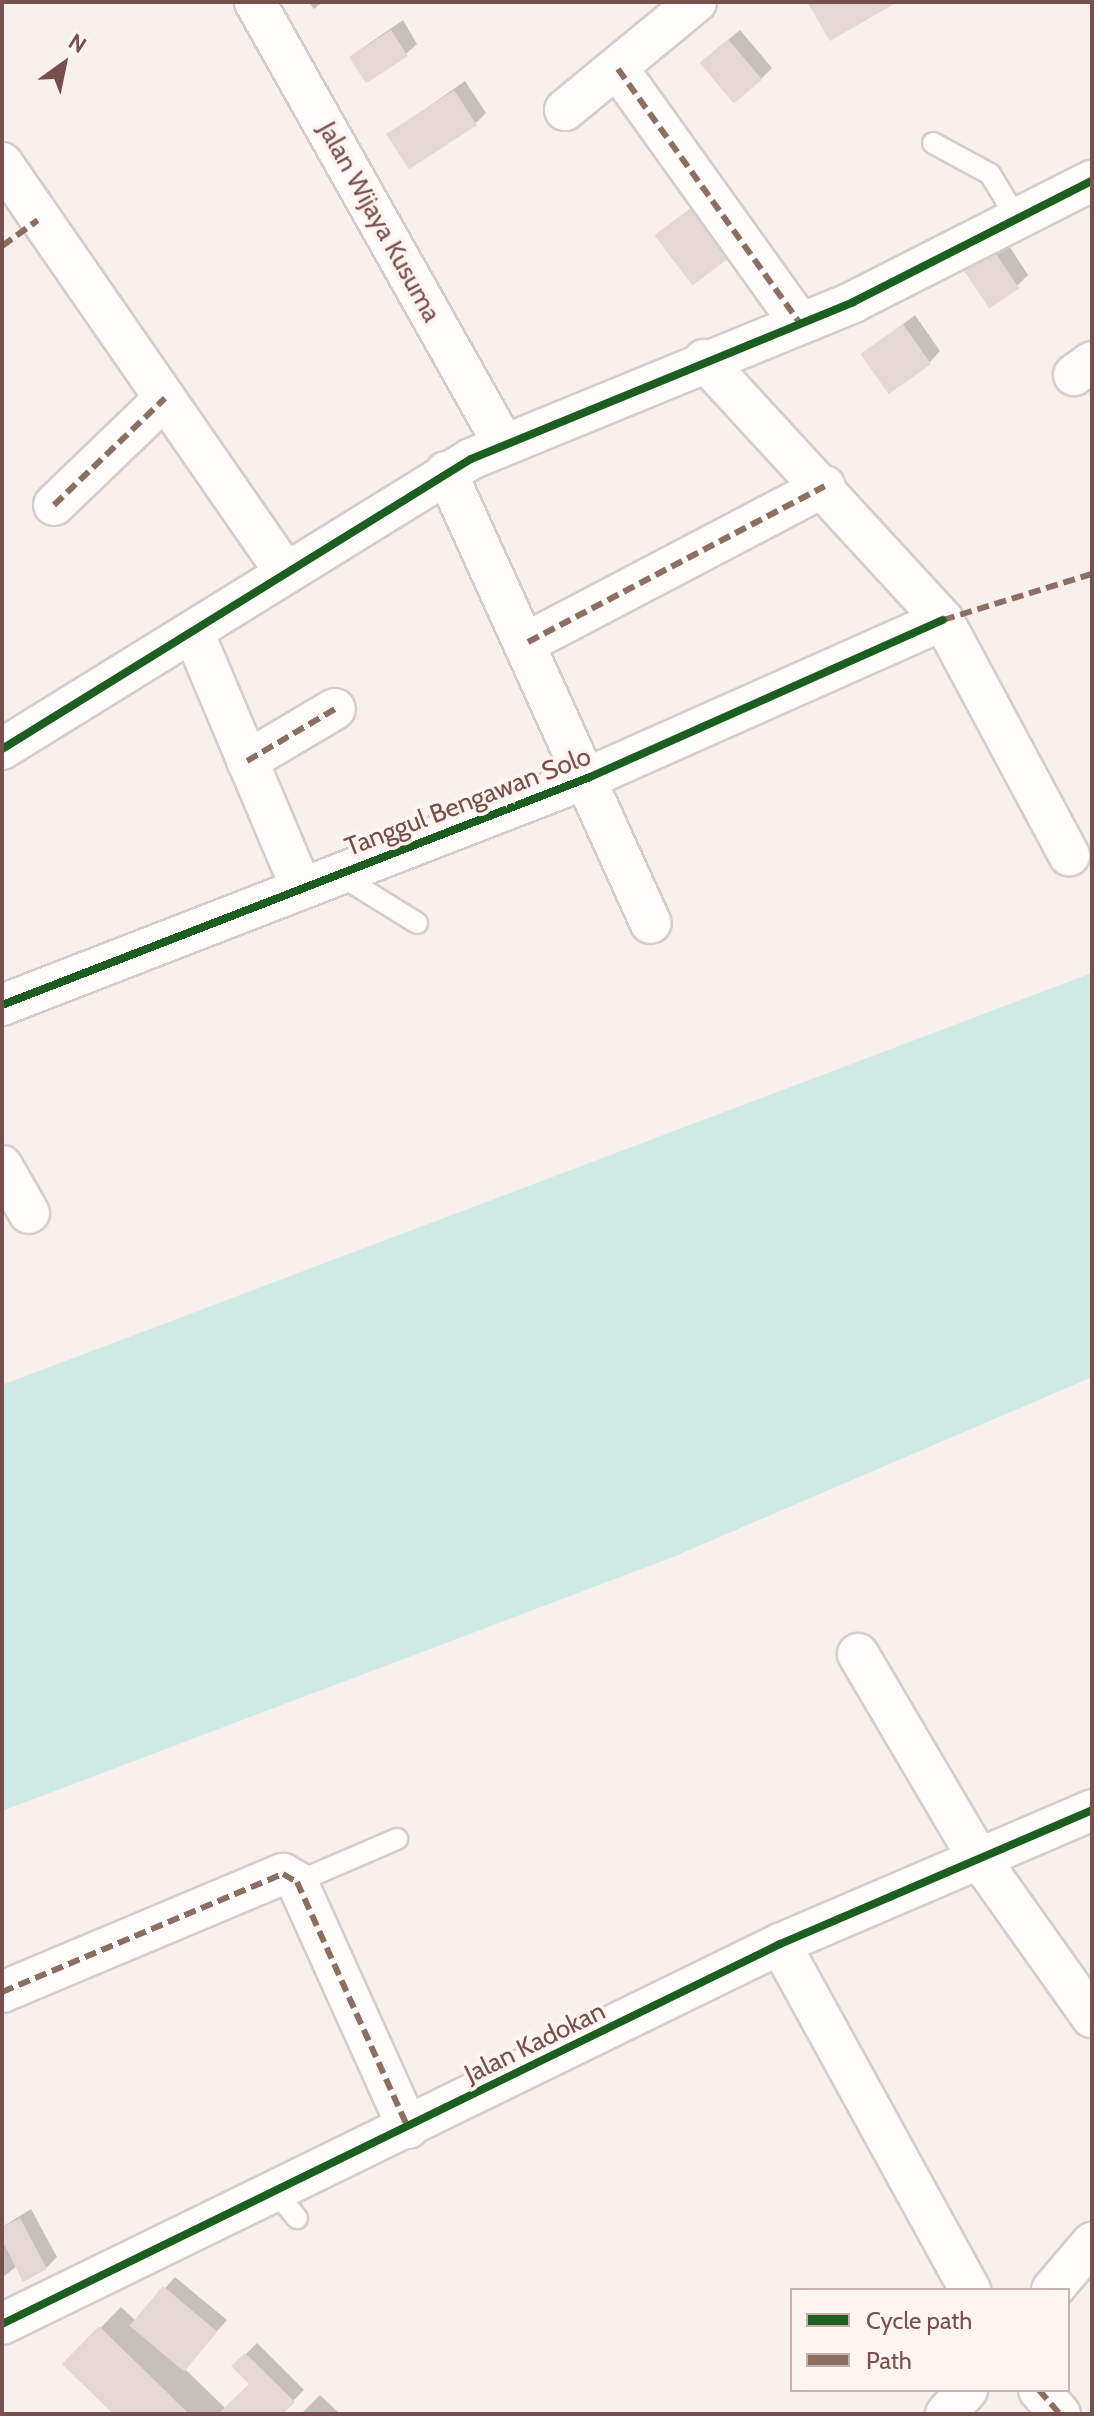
<!DOCTYPE html>
<style>
body{margin:0}
#map{position:relative;width:1094px;height:2416px;overflow:hidden;background:#f8f0ed;font-family:Cabin,sans-serif}
div>[style]{position:absolute}
[style*='--x']{left:calc(var(--x)*1px);top:calc(var(--y)*1px);width:calc(var(--w)*1px);rotate:calc(var(--a)*1deg)}
.water>*{inset:0;background:#cfe9e4}
.shadow>*{inset:0;background:#0003}
.building>*{inset:0;background:#e4d7d5;transform-origin:0 0}
.roads{filter:drop-shadow(2px 0 #d7ccca) drop-shadow(-2px 0 #d7ccca) drop-shadow(0 2px #d7ccca) drop-shadow(0 -2px #d7ccca)}
.service>*{height:20px;margin:-10px;padding:0 10px;transform-origin:10px;border-radius:10px;background:#fefdfc}
.minor>*{height:40px;margin:-20px;padding:0 20px;transform-origin:20px;border-radius:20px;background:#fefdfc}
.quiet>*{height:6px;margin-top:-3px;transform-origin:0;background:repeating-linear-gradient(90deg,#8d6e63 0 12px,transparent 0 18px)}
.cycleway>*{height:8px;margin:-4px;padding:0 4px;transform-origin:4px;border-radius:4px;background:#1b5e20}
span{translate:-50% -50%;white-space:nowrap;text-align:center;line-height:1.15;-webkit-text-stroke:7px #fff4f0;paint-order:stroke}
.street-label{font-size:26px;color:#774f4c}
.frame{position:absolute;inset:0;border:4px solid #774f4c;pointer-events:none}
.legend{position:absolute;left:790px;top:2288px;width:280px;height:104px;box-sizing:border-box;background:#fff4f0;border:2px solid #c9b2ae;margin:0;padding:10px 14px;list-style:none;font-size:24px;color:#774f4c}
.legend li{display:flex;align-items:center;gap:16px;height:40px}
.legend b{width:40px;border:2px solid #c9b2ae}
.north{position:absolute;left:24px;top:24px;width:80px;height:80px;-webkit-text-stroke:6px #fff4f0;paint-order:stroke;rotate:33deg;font-size:22px;font-weight:700;line-height:32px;text-align:center;color:#774f4c}
.north::after{content:'';display:block;margin:auto;width:28px;height:36px;background:#774f4c;clip-path:polygon(50% 0,100% 100%,50% 72%,0 100%)}
</style>
<div id="map">
<div class="water">
<i style="clip-path:polygon(1092px 973px,1092px 1377px,673px 1557px,2px 1811px,2px 1385px)"></i>
</div>
<div class="shadow">
<i style="clip-path:polygon(309px 2px,323px 2px,314px 9px)"></i>
<i style="clip-path:polygon(403px 20px,417px 44px,406px 54px,351px 56px)"></i>
<i style="clip-path:polygon(740px 30px,772px 68px,761px 79px,713px 52px)"></i>
<i style="clip-path:polygon(465px 81px,486px 113px,476px 123px,389px 134px)"></i>
<i style="clip-path:polygon(1006px 241px,1028px 275px,1017px 286px,966px 270px)"></i>
<i style="clip-path:polygon(915px 315px,940px 351px,930px 362px,863px 355px)"></i>
<i style="clip-path:polygon(31px 2209px,57px 2257px,46px 2268px,17px 2266px,2px 2278px,2px 2227px)"></i>
<i style="clip-path:polygon(175px 2277px,227px 2320px,184px 2368px,226px 2409px,252px 2384px,234px 2366px,257px 2343px,304px 2390px,280px 2414px,116px 2414px,65px 2364px,121px 2307px,136px 2321px)"></i>
<i style="clip-path:polygon(320px 2395px,340px 2414px,301px 2414px)"></i>
</div>
<div class="building">
<i style="clip-path:polygon(807px 2px,893px 2px,894px 4px,830px 41px)"></i>
<i style="left:391px;top:30px;width:31px;height:50px;rotate:57deg"></i>
<i style="left:728px;top:39px;width:53px;height:37px;rotate:50deg"></i>
<i style="left:454px;top:90px;width:42px;height:81px;rotate:57deg"></i>
<i style="left:692px;top:207px;width:63px;height:47px;rotate:53deg"></i>
<i style="left:994px;top:251px;width:45px;height:36px;rotate:56deg"></i>
<i style="left:903px;top:324px;width:49px;height:52px;rotate:55deg"></i>
<i style="clip-path:polygon(20px 2218px,47px 2269px,23px 2282px,2px 2240px,2px 2227px)"></i>
<i style="left:163px;top:2286px;width:71px;height:52px;rotate:40deg"></i>
<i style="clip-path:polygon(99px 2326px,189px 2414px,113px 2414px,62px 2364px)"></i>
<i style="clip-path:polygon(245px 2353px,295px 2402px,283px 2414px,218px 2414px,249px 2384px,231px 2366px)"></i>
</div>
<div class="roads">
<div class="service">
<i style="--x:933;--y:143;--w:65;--a:28.5"></i>
<i style="--x:990;--y:174;--w:54;--a:58.7"></i>
<i style="--x:338;--y:874;--w:93;--a:31.8"></i>
<i style="--x:297;--y:1882;--w:109;--a:-23.3"></i>
<i style="--x:275;--y:2191;--w:35;--a:51"></i>
</div>
<div class="minor">
<i style="--x:255;--y:2;--w:506;--a:60.65"></i>
<i style="--x:618;--y:69;--w:312;--a:54.4"></i>
<i style="--x:565;--y:110;--w:170;--a:-39.5"></i>
<i style="--x:2;--y:163;--w:496;--a:55.3"></i>
<i style="--x:704;--y:360;--w:353;--a:47.4"></i>
<i style="--x:943;--y:620;--w:267;--a:61.8"></i>
<i style="--x:1074;--y:375;--w:22;--a:-36"></i>
<i style="--x:446;--y:472;--w:495;--a:65.6"></i>
<i style="--x:54;--y:505;--w:154;--a:-43.9"></i>
<i style="--x:194;--y:634;--w:272;--a:67.1"></i>
<i style="--x:528;--y:642;--w:335;--a:-27.7"></i>
<i style="--x:2;--y:749;--w:551;--a:-31.73"></i>
<i style="--x:471;--y:459;--w:413;--a:-22.3"></i>
<i style="--x:853;--y:302;--w:268;--a:-26.9"></i>
<i style="--x:247;--y:761;--w:102;--a:-30.6"></i>
<i style="--x:2;--y:1005;--w:631;--a:-21.19"></i>
<i style="--x:590;--y:777;--w:386;--a:-24"></i>
<i style="--x:2;--y:1166;--w:54;--a:60.1"></i>
<i style="--x:858;--y:1654;--w:232;--a:59.5"></i>
<i style="--x:976;--y:1854;--w:200;--a:54.6"></i>
<i style="--x:780;--y:1944;--w:395;--a:61.2"></i>
<i style="--x:2;--y:1992;--w:305;--a:-22.8"></i>
<i style="--x:283;--y:1874;--w:16;--a:30"></i>
<i style="--x:297;--y:1882;--w:270;--a:65.7"></i>
<i style="--x:1052;--y:2290;--w:62;--a:-49.6"></i>
<i style="--x:2;--y:2324;--w:866;--a:-26.03"></i>
<i style="--x:780;--y:1944;--w:340;--a:-23.2"></i>
<i style="--x:1039;--y:2390;--w:32;--a:49"></i>
<i style="--x:946;--y:2414;--w:32;--a:-49"></i>
</div>
</div>
<div class="quiet">
<i style="--x:618;--y:69;--w:312;--a:54.4"></i>
<i style="--x:2;--y:246;--w:44;--a:-35.8"></i>
<i style="--x:54;--y:505;--w:154;--a:-43.9"></i>
<i style="--x:943;--y:620;--w:156;--a:-17.2"></i>
<i style="--x:528;--y:642;--w:335;--a:-27.7"></i>
<i style="--x:247;--y:761;--w:102;--a:-30.6"></i>
<i style="--x:2;--y:1992;--w:305;--a:-22.8"></i>
<i style="--x:283;--y:1874;--w:16;--a:30"></i>
<i style="--x:297;--y:1882;--w:270;--a:65.7"></i>
<i style="--x:1039;--y:2390;--w:32;--a:49"></i>
</div>
<div class="cycleway">
<i style="--x:2;--y:749;--w:551;--a:-31.73"></i>
<i style="--x:471;--y:459;--w:413;--a:-22.3"></i>
<i style="--x:853;--y:302;--w:268;--a:-26.9"></i>
<i style="--x:2;--y:1005;--w:631;--a:-21.19"></i>
<i style="--x:590;--y:777;--w:386;--a:-24"></i>
<i style="--x:2;--y:2324;--w:866;--a:-26.03"></i>
<i style="--x:780;--y:1944;--w:340;--a:-23.2"></i>
</div>
<div class="street-label">
<span style="left:379px;top:222px;rotate:61deg">Jalan Wijaya Kusuma</span>
<span style="left:468px;top:802px;rotate:-21deg">Tanggul Bengawan Solo</span>
<span style="left:535px;top:2043px;rotate:-26deg">Jalan Kadokan</span>
</div>
<div class="frame"></div>
<ul class="legend">
<li><b style="height:10px;background:#1b5e20"></b>Cycle path</li>
<li><b style="height:10px;background:#8d6e63"></b>Path</li>
</ul>
<div class="north">N</div>
</div>
